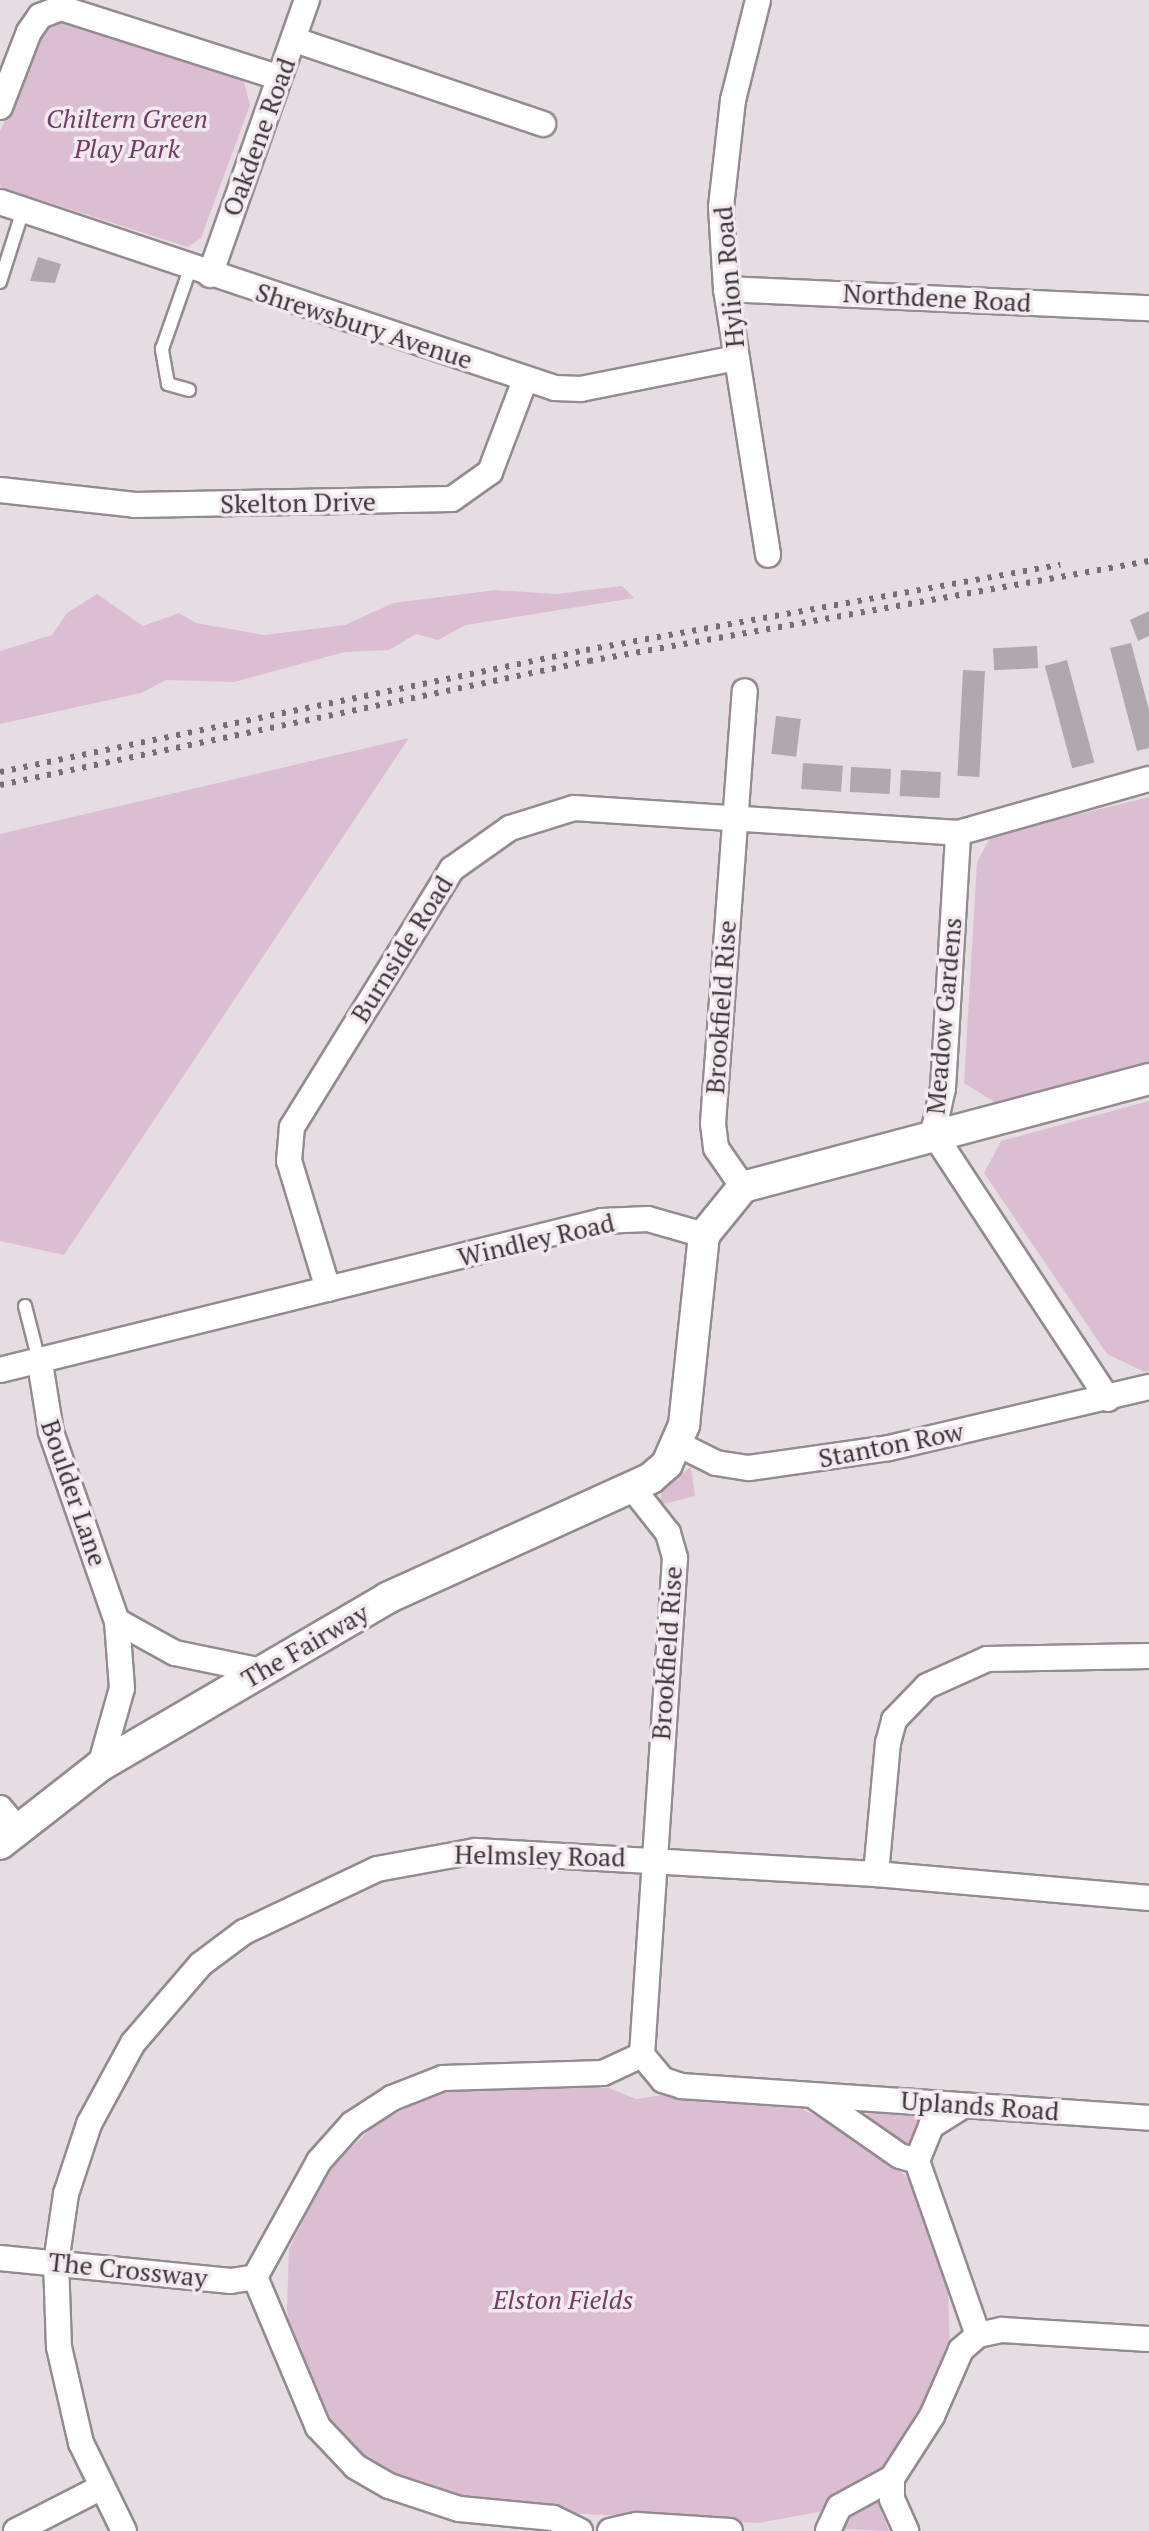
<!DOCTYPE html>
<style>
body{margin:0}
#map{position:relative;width:1149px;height:2531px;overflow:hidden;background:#e6dde3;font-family:"PT Serif",serif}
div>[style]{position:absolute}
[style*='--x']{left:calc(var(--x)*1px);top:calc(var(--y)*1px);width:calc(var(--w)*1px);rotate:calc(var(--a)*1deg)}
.green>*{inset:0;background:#dcbed3}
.building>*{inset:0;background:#b1a8ae;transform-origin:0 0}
.roads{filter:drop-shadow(2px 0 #948b91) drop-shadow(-2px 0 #948b91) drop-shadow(0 2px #948b91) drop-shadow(0 -2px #948b91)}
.service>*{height:12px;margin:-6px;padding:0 6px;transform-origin:6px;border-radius:6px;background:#fff}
.minor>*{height:24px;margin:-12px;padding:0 12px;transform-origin:12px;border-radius:12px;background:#fff}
.tertiary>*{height:30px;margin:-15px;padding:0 15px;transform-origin:15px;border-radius:15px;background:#fff}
.rail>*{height:6px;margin-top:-3px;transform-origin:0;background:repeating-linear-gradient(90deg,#756f73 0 4px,transparent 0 12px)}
span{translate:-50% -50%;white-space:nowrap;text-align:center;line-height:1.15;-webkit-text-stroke:7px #f3eaf0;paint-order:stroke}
.park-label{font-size:26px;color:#733e65;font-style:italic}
.street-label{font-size:26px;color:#3c383b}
</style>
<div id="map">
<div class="green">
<i style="clip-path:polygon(57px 19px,87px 24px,243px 79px,250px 105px,201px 238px,188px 247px,0 187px,0 132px,41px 30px)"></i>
<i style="clip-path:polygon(622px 586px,634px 598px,466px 625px,438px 640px,416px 634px,389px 650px,345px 652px,234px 682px,166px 680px,141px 693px,0 724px,0 651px,52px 635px,67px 613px,97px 594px,143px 626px,179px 613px,196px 623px,264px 635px,345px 625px,393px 603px,496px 590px,556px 594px)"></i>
<i style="clip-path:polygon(409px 738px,64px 1255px,0 1241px,0 834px)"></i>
<i style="clip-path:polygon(1149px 797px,1149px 1064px,996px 1103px,964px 1083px,977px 862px,991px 836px)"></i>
<i style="clip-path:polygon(1149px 1101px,1149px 1371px,1145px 1372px,1107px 1354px,984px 1173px,1001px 1141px)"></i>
<i style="clip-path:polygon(691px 1467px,695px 1496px,660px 1505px,662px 1488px)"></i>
<i style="clip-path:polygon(554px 2086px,609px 2088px,636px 2099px,669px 2094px,802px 2109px,869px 2143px,908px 2178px,931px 2217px,947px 2264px,950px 2347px,929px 2411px,887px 2467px,858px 2491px,819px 2512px,758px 2523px,490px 2509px,414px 2491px,357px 2455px,334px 2429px,293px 2350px,287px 2310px,289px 2249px,329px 2169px,375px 2125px,427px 2097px,450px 2089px)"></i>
<i style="clip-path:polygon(867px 2110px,924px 2114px,925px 2118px,907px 2148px,868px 2122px)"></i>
<i style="clip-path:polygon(876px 2498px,889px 2531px,841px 2529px,840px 2516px)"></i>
</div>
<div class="building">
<i style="clip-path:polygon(38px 257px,61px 264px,55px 283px,30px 281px)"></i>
<i style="clip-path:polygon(1149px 611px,1149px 636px,1138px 641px,1130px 620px)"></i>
<i style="clip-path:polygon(1131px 643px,1149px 710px,1149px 748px,1137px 751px,1110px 648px)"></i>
<i style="left:1037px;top:646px;width:22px;height:44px;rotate:87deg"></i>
<i style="left:1067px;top:660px;width:106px;height:23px;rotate:75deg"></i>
<i style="left:963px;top:670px;width:22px;height:106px;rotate:3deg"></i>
<i style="left:776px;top:716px;width:25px;height:38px;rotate:7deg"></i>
<i style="left:803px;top:763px;width:40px;height:26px;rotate:4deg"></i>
<i style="left:851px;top:767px;width:40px;height:25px;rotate:3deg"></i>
<i style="left:901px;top:770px;width:40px;height:26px;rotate:3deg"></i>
</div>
<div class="roads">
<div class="service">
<i style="--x:0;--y:282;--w:76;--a:-72.3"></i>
<i style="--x:189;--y:390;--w:22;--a:-164"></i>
<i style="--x:168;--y:384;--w:36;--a:-100"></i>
<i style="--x:162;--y:349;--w:85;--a:-70.7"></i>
<i style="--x:25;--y:1306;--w:57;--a:75.7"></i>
</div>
<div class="minor">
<i style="--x:758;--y:0;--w:103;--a:104"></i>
<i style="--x:733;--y:100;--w:108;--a:96.4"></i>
<i style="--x:721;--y:207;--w:82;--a:86.5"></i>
<i style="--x:726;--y:289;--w:269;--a:81"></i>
<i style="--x:295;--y:40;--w:262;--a:18.7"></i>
<i style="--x:0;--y:107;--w:80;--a:-68.9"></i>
<i style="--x:29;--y:32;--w:19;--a:-55"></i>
<i style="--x:40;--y:16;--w:22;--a:-21"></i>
<i style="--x:61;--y:8;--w:227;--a:17.7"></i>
<i style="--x:0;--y:202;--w:585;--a:18.53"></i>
<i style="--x:555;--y:388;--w:26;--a:2"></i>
<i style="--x:581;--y:389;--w:158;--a:-11.3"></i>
<i style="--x:210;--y:275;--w:292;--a:-70.6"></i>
<i style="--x:726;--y:289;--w:423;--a:2.6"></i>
<i style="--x:0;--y:490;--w:136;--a:6.3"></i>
<i style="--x:135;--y:505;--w:317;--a:-1.1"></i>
<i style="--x:452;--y:499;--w:47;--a:-35.4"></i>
<i style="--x:490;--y:472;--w:98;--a:-69.2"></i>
<i style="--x:743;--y:1187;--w:47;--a:-124.7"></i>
<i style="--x:716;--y:1148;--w:25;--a:-97"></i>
<i style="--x:713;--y:1123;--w:433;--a:-85.8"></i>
<i style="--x:328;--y:1289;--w:134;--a:-106.9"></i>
<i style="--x:289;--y:1161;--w:34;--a:-85"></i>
<i style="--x:292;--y:1127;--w:304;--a:-58.2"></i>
<i style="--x:452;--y:869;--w:71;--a:-35.3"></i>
<i style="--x:510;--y:828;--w:67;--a:-17.4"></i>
<i style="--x:574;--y:808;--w:385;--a:3.7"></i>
<i style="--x:40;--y:1363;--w:70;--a:80.9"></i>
<i style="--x:51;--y:1432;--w:200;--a:70.8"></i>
<i style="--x:117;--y:1621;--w:66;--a:28.9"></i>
<i style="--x:175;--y:1653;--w:89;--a:11.7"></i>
<i style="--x:0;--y:1370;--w:620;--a:-13.9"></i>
<i style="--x:602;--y:1221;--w:46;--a:-2.5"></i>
<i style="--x:648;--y:1219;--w:58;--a:15.9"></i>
<i style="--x:1108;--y:1399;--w:318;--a:-123.3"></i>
<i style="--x:933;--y:1133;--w:46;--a:-77.5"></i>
<i style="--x:943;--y:1088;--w:255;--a:-86.6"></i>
<i style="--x:958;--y:833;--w:198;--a:-15.8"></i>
<i style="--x:678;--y:1444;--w:42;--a:26.6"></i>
<i style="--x:716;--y:1463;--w:33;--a:9"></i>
<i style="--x:749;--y:1468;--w:141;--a:-8.1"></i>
<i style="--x:889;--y:1448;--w:267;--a:-13.2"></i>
<i style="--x:634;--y:1490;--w:55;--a:51.7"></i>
<i style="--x:668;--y:1533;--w:26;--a:74"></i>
<i style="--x:675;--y:1558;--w:498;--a:93.8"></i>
<i style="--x:100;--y:1766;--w:81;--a:-74.2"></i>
<i style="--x:122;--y:1688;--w:67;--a:-94.3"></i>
<i style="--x:0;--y:1808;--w:26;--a:50"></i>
<i style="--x:876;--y:1874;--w:132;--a:-84.8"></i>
<i style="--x:888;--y:1743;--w:24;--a:-75"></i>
<i style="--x:894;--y:1720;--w:47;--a:-45.9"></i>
<i style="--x:927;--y:1686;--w:66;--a:-24.2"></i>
<i style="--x:987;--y:1659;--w:162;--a:-1.1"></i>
<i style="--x:815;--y:2097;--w:103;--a:34.8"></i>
<i style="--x:900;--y:2156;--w:18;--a:16"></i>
<i style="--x:917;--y:2161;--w:184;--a:70.7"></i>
<i style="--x:978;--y:2335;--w:23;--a:139"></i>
<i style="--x:961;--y:2350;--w:72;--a:113.7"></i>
<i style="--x:932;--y:2416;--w:74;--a:122.8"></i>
<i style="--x:892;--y:2478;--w:60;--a:151.3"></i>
<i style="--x:839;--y:2507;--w:26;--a:115"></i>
<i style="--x:917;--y:2161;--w:38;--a:-68"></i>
<i style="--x:931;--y:2126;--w:38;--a:-32"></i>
<i style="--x:0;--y:2258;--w:232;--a:5.7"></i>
<i style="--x:231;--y:2281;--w:24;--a:-9"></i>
<i style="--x:978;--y:2335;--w:25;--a:-12"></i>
<i style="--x:1002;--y:2330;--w:147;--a:3.5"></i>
<i style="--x:892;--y:2478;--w:21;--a:90"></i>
<i style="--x:892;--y:2499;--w:35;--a:66"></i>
<i style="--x:16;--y:2531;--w:92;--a:-27.1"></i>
<i style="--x:124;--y:2531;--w:98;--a:-116"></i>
<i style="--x:81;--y:2443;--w:98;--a:-102.9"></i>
<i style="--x:59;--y:2347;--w:84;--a:-92"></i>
<i style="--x:56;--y:2263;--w:70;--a:-81.8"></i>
<i style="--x:66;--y:2194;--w:74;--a:-71.8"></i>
<i style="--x:89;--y:2124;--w:92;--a:-61.5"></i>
<i style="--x:133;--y:2043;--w:104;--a:-49.3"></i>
<i style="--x:201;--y:1964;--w:54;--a:-36.7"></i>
<i style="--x:244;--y:1932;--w:147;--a:-25.3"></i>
<i style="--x:377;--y:1869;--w:100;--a:-10.4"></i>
<i style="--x:475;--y:1851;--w:402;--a:3.3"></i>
<i style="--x:876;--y:1874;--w:274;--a:5"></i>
<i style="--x:580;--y:2531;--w:30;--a:-154"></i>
<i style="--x:553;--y:2518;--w:94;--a:-174.5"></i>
<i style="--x:459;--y:2509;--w:74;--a:-161.8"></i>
<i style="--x:389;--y:2486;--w:39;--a:-150"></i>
<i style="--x:355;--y:2466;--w:54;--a:-133.5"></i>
<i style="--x:318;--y:2427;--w:163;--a:-112.8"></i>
<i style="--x:255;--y:2277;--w:132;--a:-61.1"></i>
<i style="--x:319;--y:2161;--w:50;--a:-48.3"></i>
<i style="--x:352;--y:2124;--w:48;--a:-33"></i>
<i style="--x:392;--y:2098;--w:55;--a:-21.4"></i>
<i style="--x:443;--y:2078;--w:160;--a:-1.8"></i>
<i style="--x:603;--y:2073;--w:43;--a:-24.8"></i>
<i style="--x:642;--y:2055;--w:33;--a:50"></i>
<i style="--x:663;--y:2080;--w:20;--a:18"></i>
<i style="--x:682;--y:2086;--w:468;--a:3.9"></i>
<i style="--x:610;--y:2531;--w:28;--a:-13"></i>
<i style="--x:637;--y:2525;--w:93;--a:3.7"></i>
</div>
<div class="tertiary">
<i style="--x:0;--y:1844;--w:127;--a:-38"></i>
<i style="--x:100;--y:1766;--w:333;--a:-30.3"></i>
<i style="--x:387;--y:1598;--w:290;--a:-24.4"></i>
<i style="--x:651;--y:1478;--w:21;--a:-41"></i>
<i style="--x:667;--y:1464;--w:43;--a:-66.4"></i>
<i style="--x:684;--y:1425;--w:191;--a:-84"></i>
<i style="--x:704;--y:1235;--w:62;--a:-50.9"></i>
<i style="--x:743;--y:1187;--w:420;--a:-14.9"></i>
</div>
</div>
<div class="rail">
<i style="--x:0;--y:772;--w:599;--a:-11.76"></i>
<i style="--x:586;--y:650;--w:482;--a:-10.2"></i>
<i style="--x:0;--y:785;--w:602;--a:-11.89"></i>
<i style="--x:589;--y:661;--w:569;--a:-10.12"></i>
</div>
<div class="park-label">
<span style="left:127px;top:134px">Chiltern Green<br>Play Park</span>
<span style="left:563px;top:2300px">Elston Fields</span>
</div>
<div class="street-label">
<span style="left:259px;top:137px;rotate:-70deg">Oakdene Road</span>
<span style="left:729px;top:277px;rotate:-95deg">Hylion Road</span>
<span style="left:937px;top:298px;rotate:3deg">Northdene Road</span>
<span style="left:364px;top:326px;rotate:18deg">Shrewsbury Avenue</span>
<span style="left:298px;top:503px;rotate:-1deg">Skelton Drive</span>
<span style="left:402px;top:949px;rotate:-58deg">Burnside Road</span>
<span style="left:721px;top:1007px;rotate:-86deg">Brookfield Rise</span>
<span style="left:944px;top:1016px;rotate:-85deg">Meadow Gardens</span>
<span style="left:536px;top:1240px;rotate:-13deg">Windley Road</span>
<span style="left:891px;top:1445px;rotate:-11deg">Stanton Row</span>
<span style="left:74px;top:1493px;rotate:71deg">Boulder Lane</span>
<span style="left:305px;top:1646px;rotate:-30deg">The Fairway</span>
<span style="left:667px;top:1653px;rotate:-86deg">Brookfield Rise</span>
<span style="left:540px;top:1856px;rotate:1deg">Helmsley Road</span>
<span style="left:980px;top:2106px;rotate:4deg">Uplands Road</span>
<span style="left:128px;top:2270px;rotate:6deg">The Crossway</span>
</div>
</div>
